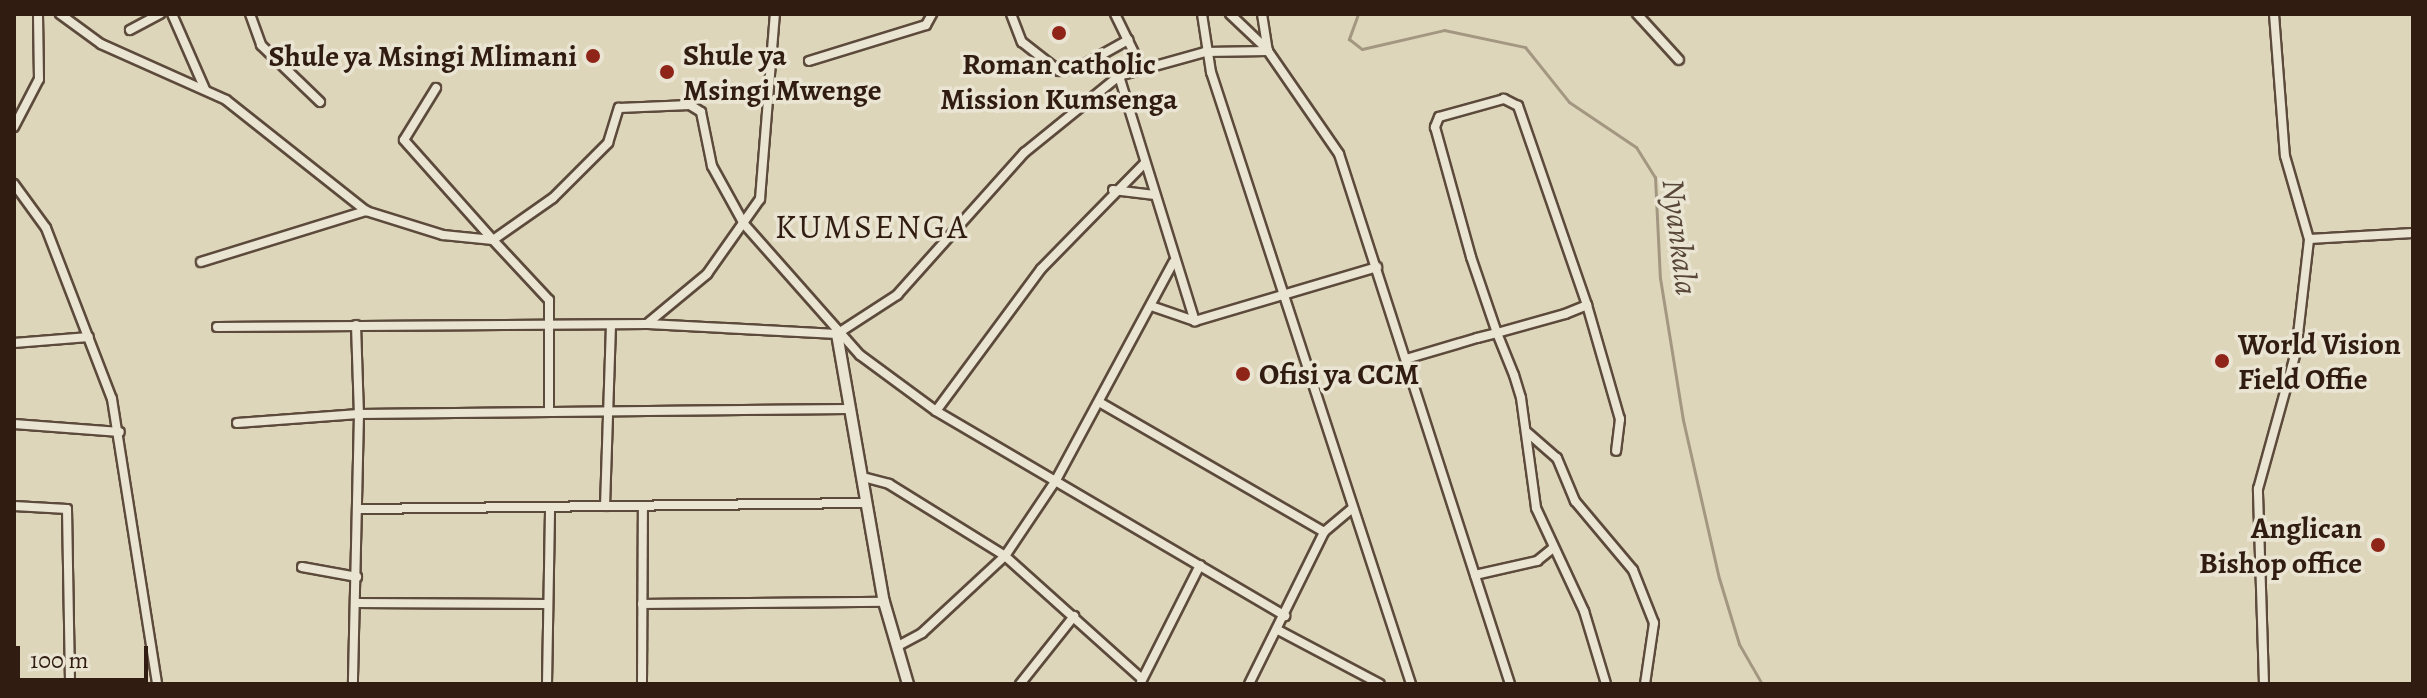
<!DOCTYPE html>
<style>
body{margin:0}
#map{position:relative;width:2427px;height:698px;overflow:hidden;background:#ded6bb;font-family:Alegreya,serif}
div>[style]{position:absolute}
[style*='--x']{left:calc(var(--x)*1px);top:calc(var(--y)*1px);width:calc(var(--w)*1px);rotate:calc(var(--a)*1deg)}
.stream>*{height:3px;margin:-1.5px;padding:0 1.5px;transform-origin:1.5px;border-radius:1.5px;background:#a39781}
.roads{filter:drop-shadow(2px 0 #5c4a3b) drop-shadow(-2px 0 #5c4a3b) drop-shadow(0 2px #5c4a3b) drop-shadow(0 -2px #5c4a3b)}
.minor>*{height:8px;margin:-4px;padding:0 4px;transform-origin:4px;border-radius:4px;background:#eae4d3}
.tertiary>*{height:10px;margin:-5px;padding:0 5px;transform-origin:5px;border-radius:5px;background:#eae4d3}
.dots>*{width:22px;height:22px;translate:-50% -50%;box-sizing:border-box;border:4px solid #eae4d3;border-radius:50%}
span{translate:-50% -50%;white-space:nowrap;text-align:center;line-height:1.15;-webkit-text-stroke:7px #eae4d3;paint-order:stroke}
.poi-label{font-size:30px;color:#301c10;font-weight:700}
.left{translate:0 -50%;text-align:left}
.right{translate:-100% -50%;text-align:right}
.water-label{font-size:32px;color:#584738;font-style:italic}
.quarter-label{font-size:34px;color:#301c10;letter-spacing:2px}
.frame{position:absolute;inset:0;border:16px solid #301c10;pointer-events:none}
.scale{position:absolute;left:16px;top:646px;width:132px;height:36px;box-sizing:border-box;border:4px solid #301c10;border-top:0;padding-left:10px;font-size:24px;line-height:28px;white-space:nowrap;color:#301c10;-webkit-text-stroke:6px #eae4d3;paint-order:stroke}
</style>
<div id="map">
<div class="stream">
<i style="--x:1358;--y:14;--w:27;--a:110"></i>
<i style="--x:1349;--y:39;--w:16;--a:38"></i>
<i style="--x:1362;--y:49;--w:84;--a:-13"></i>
<i style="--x:1444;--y:30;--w:83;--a:11.9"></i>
<i style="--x:1525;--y:47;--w:70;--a:51.3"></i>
<i style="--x:1569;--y:102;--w:81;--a:33.9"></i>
<i style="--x:1636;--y:147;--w:36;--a:58"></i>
<i style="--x:1655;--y:177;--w:101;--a:87.2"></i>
<i style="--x:1660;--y:278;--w:144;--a:80.8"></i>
<i style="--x:1683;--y:420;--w:162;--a:77.2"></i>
<i style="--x:1719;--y:578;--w:69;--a:73.1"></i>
<i style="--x:1739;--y:644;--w:46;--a:60.1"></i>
</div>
<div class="roads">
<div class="minor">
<i style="--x:60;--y:14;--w:51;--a:36.2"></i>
<i style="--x:101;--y:44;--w:137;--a:24.1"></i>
<i style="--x:226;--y:100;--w:179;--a:38.4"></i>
<i style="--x:366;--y:211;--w:81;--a:17.3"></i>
<i style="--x:443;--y:235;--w:50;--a:5.7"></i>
<i style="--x:493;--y:240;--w:82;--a:47"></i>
<i style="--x:549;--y:300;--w:111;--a:90"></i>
<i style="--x:172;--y:14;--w:82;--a:66.3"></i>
<i style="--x:250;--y:14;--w:33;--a:70"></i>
<i style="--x:261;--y:45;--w:82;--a:44"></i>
<i style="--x:1011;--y:14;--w:30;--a:69"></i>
<i style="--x:1022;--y:42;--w:47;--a:38.1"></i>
<i style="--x:1059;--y:71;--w:17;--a:-7"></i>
<i style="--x:1076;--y:69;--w:60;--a:-29.1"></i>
<i style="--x:1115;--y:14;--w:59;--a:63.9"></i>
<i style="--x:1202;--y:14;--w:59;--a:81.2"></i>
<i style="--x:1211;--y:72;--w:644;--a:71.9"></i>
<i style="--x:1230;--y:14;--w:52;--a:43.5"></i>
<i style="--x:1262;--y:14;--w:37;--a:81"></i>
<i style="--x:1268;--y:51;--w:125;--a:55.4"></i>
<i style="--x:1339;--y:154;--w:557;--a:72.12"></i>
<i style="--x:1637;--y:14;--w:62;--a:47.6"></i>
<i style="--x:2274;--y:14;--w:142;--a:85.6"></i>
<i style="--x:2285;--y:156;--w:86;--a:73.9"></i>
<i style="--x:130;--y:30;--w:34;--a:-28"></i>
<i style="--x:809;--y:61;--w:122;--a:-17.1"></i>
<i style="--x:926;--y:25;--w:13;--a:-61"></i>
<i style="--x:1119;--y:76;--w:257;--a:72.8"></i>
<i style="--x:436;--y:88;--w:61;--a:121.6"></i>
<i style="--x:404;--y:140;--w:134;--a:48.3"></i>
<i style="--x:493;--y:240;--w:73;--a:-35"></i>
<i style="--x:553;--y:198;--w:78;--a:-45"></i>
<i style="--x:608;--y:143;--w:37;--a:-73"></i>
<i style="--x:619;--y:108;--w:71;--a:-2.4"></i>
<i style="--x:690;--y:105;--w:13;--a:32"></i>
<i style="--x:701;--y:112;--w:55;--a:78.5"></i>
<i style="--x:712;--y:166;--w:66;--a:61.1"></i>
<i style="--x:744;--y:224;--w:175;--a:48.5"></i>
<i style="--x:860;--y:355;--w:94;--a:36.4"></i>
<i style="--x:936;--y:411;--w:405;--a:30.4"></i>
<i style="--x:14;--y:127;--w:54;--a:-62.5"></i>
<i style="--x:39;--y:79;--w:65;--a:-90.9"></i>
<i style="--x:14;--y:184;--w:54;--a:54"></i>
<i style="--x:46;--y:228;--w:183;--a:68.9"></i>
<i style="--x:112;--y:399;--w:289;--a:81"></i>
<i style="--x:1113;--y:190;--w:42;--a:6.8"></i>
<i style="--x:201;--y:262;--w:173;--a:-17.2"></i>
<i style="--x:1587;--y:305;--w:119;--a:73.9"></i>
<i style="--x:1620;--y:419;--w:32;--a:97"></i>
<i style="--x:1154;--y:307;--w:43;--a:18.9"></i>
<i style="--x:1195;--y:321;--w:190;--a:-16.5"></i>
<i style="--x:648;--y:323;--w:77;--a:-39.7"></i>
<i style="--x:707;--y:274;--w:92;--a:-54.8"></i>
<i style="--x:760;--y:199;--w:186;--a:-85.4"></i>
<i style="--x:356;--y:325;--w:89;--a:88.1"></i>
<i style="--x:359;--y:414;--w:489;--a:-0.6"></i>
<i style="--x:217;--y:327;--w:431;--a:-0.4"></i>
<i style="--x:648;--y:324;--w:189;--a:3"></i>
<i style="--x:837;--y:334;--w:72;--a:-33"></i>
<i style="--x:897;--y:295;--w:191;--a:-48.2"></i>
<i style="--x:1024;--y:153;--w:122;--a:-39"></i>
<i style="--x:1119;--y:76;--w:89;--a:-15.6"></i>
<i style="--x:1205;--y:52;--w:63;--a:-0.9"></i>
<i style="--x:14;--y:343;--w:75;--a:-4.6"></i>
<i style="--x:1406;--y:359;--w:74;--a:-16.5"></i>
<i style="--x:1477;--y:338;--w:21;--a:-14"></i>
<i style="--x:1497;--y:333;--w:71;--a:-15.6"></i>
<i style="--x:1565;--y:314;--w:24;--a:-22"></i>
<i style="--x:1587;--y:305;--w:211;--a:-109.1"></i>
<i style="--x:1518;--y:106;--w:16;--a:-153"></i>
<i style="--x:1504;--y:99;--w:67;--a:164.5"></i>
<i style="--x:1439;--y:117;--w:11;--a:112"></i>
<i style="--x:1435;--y:127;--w:135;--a:74.5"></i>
<i style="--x:1471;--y:257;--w:80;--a:71.1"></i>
<i style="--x:1497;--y:333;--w:45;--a:68"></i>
<i style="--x:1514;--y:375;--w:24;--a:73"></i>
<i style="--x:1521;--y:398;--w:111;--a:82.2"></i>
<i style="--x:1536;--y:508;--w:114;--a:65"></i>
<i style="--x:1584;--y:611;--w:76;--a:73.2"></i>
<i style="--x:1099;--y:402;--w:260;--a:30"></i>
<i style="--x:936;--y:411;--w:177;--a:-53.5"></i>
<i style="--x:1041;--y:269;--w:147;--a:-45.6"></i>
<i style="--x:237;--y:423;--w:122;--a:-4.2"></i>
<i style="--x:359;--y:414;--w:270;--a:91.3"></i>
<i style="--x:14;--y:424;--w:106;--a:4.3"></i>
<i style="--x:1528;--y:433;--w:38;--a:41"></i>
<i style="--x:1557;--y:458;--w:47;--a:67.3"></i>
<i style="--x:1575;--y:501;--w:90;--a:50"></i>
<i style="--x:1633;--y:570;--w:57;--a:68.4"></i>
<i style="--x:1654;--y:623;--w:62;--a:98.4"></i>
<i style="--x:863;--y:477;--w:27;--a:15"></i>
<i style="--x:889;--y:484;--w:137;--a:31.8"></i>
<i style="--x:1005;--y:556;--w:184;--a:41.9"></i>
<i style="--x:14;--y:506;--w:53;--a:3.2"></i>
<i style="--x:67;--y:509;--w:175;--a:89"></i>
<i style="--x:605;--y:506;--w:180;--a:-88.1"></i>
<i style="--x:360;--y:509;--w:505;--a:-0.68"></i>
<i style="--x:302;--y:567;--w:56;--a:10.3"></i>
<i style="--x:1475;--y:575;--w:64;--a:-12.7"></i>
<i style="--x:1537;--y:561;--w:21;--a:-39"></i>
<i style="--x:356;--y:603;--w:192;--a:0.3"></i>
<i style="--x:642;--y:604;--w:242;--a:-0.5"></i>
<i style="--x:1278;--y:630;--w:115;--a:27.9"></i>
<i style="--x:898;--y:646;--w:27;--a:-28"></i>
<i style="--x:922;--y:633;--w:113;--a:-42.9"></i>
<i style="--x:1005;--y:556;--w:92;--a:-56.1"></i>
<i style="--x:1056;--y:480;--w:247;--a:-61.7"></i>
<i style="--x:1141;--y:682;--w:131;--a:-63.2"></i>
<i style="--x:547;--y:684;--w:177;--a:-89"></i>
<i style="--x:642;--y:684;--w:178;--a:-89.7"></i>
<i style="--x:1020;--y:684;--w:87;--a:-51.5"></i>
<i style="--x:1249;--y:684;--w:169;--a:-63.7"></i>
<i style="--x:1324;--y:532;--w:35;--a:-40"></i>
<i style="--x:2264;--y:684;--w:195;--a:-91.8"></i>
<i style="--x:2258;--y:489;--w:142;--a:-74.5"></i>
<i style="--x:2296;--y:352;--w:114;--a:-83.4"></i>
<i style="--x:2309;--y:239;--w:104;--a:-3.3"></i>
</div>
<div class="tertiary">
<i style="--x:837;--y:334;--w:272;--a:80.1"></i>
<i style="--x:884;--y:602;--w:85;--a:73.7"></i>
</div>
</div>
<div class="dots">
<i style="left:1059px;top:33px;background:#8f2418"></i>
<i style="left:593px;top:56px;background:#8f2418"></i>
<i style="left:667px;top:72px;background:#8f2418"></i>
<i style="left:2222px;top:361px;background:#8f2418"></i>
<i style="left:1243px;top:374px;background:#8f2418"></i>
<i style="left:2378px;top:545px;background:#8f2418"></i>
</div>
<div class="poi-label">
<span class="left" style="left:683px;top:72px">Shule ya<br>Msingi Mwenge</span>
<span class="right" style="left:577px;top:56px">Shule ya Msingi Mlimani</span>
<span style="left:1059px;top:81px">Roman catholic<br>Mission Kumsenga</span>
<span class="left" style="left:2238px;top:361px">World Vision<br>Field Offie</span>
<span class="left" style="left:1259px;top:374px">Ofisi ya CCM</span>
<span class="right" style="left:2362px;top:545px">Anglican<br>Bishop office</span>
</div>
<div class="water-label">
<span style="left:1680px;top:237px;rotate:83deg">Nyankala</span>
</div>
<div class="quarter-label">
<span style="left:872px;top:227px">KUMSENGA</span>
</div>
<div class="frame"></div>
<div class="scale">100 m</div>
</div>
